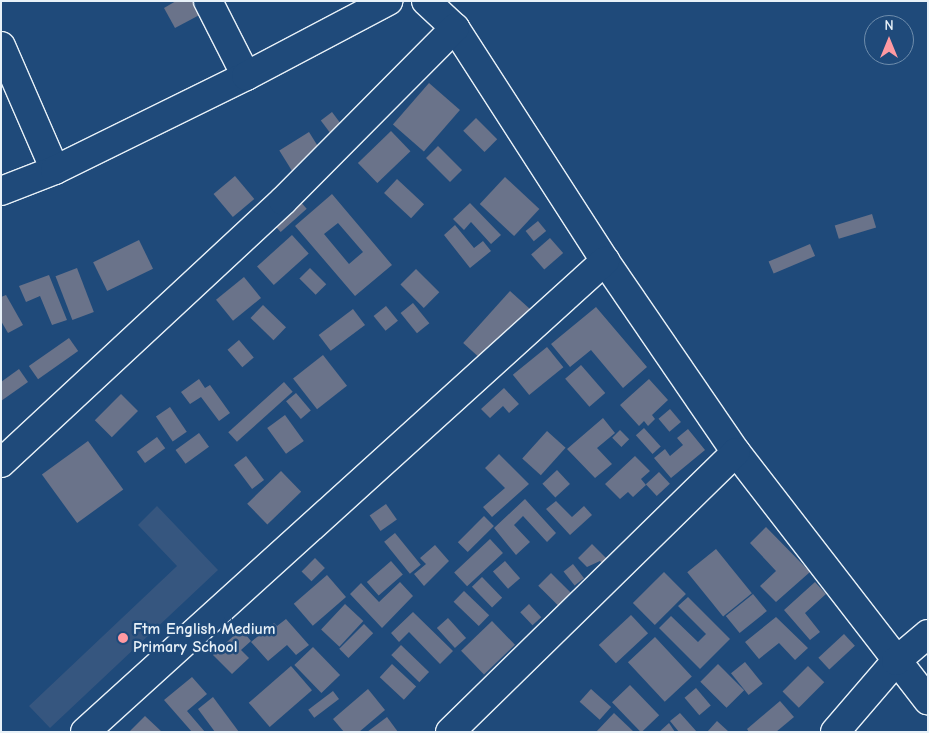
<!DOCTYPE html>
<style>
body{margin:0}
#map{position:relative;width:929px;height:733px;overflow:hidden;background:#1f4a7a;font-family:"Comic Neue",sans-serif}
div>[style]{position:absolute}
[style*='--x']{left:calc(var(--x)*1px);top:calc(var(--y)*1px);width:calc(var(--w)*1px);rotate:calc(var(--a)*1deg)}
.built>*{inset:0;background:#36567f}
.building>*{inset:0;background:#6a738a;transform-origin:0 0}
.roads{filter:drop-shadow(1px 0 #e8f1f8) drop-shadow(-1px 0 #e8f1f8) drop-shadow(0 1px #e8f1f8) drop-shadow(0 -1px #e8f1f8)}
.minor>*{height:28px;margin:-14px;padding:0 14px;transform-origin:14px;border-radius:14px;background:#1f4a7a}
.dots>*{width:14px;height:14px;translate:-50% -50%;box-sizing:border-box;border:2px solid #1f4a7a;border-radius:50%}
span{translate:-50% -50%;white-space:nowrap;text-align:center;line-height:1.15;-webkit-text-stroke:5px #1f4a7a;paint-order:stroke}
.poi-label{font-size:16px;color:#e8f1f8;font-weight:700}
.left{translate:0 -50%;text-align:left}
.frame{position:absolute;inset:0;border:2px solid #e8f1f8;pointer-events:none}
.north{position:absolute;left:864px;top:15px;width:50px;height:50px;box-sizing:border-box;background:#1f4a7a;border:1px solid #6f8dac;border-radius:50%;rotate:0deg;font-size:14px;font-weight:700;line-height:20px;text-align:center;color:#e8f1f8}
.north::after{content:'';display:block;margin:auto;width:18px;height:22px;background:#ff9aa2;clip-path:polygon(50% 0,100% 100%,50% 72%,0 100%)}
</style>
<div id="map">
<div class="built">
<i style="clip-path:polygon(157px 506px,218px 570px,50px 728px,29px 706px,177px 566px,138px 525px)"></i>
</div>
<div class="building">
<i style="clip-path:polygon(176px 1px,202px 1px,207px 11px,175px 28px,164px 8px)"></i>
<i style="left:429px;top:83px;width:41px;height:55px;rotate:41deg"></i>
<i style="left:332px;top:112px;width:15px;height:14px;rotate:53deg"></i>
<i style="left:476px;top:118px;width:30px;height:18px;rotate:45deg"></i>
<i style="left:391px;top:131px;width:28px;height:46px;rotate:46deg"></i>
<i style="left:309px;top:132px;width:25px;height:35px;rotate:58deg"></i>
<i style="left:438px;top:146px;width:34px;height:17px;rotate:45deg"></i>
<i style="left:235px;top:176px;width:30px;height:28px;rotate:50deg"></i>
<i style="left:505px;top:177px;width:47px;height:37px;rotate:43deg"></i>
<i style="left:397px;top:179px;width:37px;height:19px;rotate:43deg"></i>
<i style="clip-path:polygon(evenodd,332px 194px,392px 265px,355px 296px,295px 226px,332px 194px,338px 223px,363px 252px,349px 264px,324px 234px,338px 223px)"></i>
<i style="left:298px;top:199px;width:13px;height:35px;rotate:48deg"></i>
<i style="clip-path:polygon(470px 203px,501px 235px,491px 244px,471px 222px,464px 230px,453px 219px)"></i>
<i style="left:872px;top:214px;width:14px;height:39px;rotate:73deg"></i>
<i style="left:538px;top:221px;width:13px;height:16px;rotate:51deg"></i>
<i style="clip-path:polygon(455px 225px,474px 248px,483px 241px,491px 251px,470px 268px,444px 235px)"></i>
<i style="left:292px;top:235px;width:25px;height:47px;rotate:48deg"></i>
<i style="left:550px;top:238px;width:20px;height:25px;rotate:49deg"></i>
<i style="left:139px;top:240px;width:32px;height:51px;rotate:64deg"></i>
<i style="left:810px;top:244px;width:13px;height:45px;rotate:67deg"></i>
<i style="left:77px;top:268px;width:47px;height:23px;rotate:69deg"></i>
<i style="left:310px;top:268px;width:23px;height:15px;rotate:45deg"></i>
<i style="left:416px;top:269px;width:33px;height:22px;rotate:45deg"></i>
<i style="clip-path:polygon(49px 275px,67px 320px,52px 325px,40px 296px,26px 302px,19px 286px)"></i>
<i style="left:244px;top:277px;width:27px;height:36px;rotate:51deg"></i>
<i style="left:510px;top:291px;width:28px;height:70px;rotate:42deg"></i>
<i style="clip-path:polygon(6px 295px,23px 325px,8px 333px,1px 321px,1px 297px)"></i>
<i style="left:413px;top:303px;width:26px;height:16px;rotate:51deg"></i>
<i style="left:263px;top:305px;width:32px;height:18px;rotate:44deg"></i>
<i style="left:386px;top:306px;width:19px;height:16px;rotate:51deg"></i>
<i style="clip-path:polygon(596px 307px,647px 367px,623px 388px,591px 350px,570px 367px,551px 344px)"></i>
<i style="left:353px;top:309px;width:20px;height:43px;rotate:53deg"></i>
<i style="left:69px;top:338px;width:16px;height:49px;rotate:55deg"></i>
<i style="left:239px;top:340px;width:23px;height:15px;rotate:50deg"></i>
<i style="left:547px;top:347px;width:26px;height:44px;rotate:51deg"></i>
<i style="left:323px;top:355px;width:39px;height:38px;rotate:52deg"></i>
<i style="left:581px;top:365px;width:37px;height:21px;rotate:49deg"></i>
<i style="clip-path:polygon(19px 369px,28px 382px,1px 401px,1px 382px)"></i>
<i style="clip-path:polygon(199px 379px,205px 388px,210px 385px,230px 413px,219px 421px,201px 397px,190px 404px,181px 392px)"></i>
<i style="clip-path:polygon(649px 379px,668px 400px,652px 415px,655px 419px,648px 426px,644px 421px,639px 426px,620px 405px)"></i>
<i style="left:284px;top:382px;width:13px;height:75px;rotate:48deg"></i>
<i style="clip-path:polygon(504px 388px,519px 404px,509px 413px,503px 406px,490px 418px,481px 409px)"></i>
<i style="left:296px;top:393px;width:23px;height:13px;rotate:50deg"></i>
<i style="left:121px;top:394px;width:24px;height:37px;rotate:45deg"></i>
<i style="left:170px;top:407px;width:30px;height:17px;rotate:56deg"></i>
<i style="left:670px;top:409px;width:17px;height:15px;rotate:50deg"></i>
<i style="left:285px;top:415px;width:32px;height:22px;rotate:54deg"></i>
<i style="clip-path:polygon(603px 418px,615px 433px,597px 448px,612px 464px,595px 478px,567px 449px)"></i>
<i style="left:644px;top:428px;width:25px;height:11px;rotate:48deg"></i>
<i style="clip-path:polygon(688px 429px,705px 450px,671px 478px,654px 458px,665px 449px,670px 456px,683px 445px,677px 438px)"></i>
<i style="left:620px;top:430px;width:13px;height:11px;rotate:45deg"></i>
<i style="left:547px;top:431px;width:25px;height:37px;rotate:42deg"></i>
<i style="left:199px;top:433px;width:17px;height:29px;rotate:54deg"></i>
<i style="left:157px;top:437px;width:14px;height:25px;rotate:54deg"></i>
<i style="left:88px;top:441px;width:60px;height:57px;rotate:54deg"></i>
<i style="clip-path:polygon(499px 454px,529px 484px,492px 517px,483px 507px,505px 488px,485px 468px)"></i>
<i style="left:246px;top:456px;width:30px;height:15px;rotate:53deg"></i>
<i style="clip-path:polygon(635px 456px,650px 471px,641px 479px,646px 485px,633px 497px,628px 492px,620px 499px,605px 484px)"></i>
<i style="left:557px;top:470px;width:19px;height:20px;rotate:47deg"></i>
<i style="left:281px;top:471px;width:29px;height:47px;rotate:46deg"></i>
<i style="left:659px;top:472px;width:16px;height:18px;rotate:47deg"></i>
<i style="clip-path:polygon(525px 499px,556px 533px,547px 542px,523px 516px,514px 525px,530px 542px,516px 555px,494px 528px)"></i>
<i style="clip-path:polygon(556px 501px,572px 517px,584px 506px,592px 515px,570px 535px,546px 509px)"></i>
<i style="left:386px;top:504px;width:19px;height:20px;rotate:55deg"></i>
<i style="left:484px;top:516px;width:14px;height:37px;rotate:45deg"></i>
<i style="clip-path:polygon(766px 527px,810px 572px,776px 602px,760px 586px,776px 571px,750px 543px)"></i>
<i style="left:395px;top:533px;width:41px;height:14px;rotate:51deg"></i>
<i style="left:490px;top:539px;width:19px;height:49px;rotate:47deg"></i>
<i style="clip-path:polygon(592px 544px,608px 560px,604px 565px,600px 561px,587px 567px,578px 558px)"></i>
<i style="clip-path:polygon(435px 545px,449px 561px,424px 586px,414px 574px,426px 564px,420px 558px)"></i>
<i style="left:716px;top:549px;width:57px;height:37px;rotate:51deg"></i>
<i style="left:315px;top:558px;width:14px;height:19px;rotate:45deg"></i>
<i style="left:391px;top:561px;width:18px;height:32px;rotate:49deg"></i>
<i style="left:505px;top:561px;width:23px;height:16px;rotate:49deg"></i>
<i style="left:573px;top:564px;width:18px;height:12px;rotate:52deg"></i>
<i style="left:664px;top:572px;width:31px;height:44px;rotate:45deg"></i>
<i style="left:551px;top:573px;width:33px;height:18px;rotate:45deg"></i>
<i style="left:327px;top:575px;width:29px;height:44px;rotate:49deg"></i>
<i style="left:482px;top:577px;width:29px;height:14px;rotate:46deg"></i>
<i style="clip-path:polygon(400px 582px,413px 596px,382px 628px,350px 594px,361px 583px,379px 602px)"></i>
<i style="clip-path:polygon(815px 582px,826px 594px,805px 613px,820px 632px,810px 640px,784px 610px)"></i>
<i style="left:464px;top:591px;width:35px;height:15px;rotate:44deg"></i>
<i style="left:753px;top:594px;width:22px;height:35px;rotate:51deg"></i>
<i style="clip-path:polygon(688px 597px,730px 639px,700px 669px,659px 628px,671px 616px,698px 642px,706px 634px,678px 606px)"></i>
<i style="left:345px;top:604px;width:25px;height:35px;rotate:43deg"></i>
<i style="left:529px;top:604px;width:18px;height:12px;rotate:47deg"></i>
<i style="clip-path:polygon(413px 612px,453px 651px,440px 664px,409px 632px,399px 642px,391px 633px)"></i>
<i style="left:631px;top:615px;width:25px;height:44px;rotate:47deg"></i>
<i style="clip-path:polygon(776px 617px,808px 648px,795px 660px,779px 643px,759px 659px,745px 642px)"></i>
<i style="left:448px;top:618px;width:27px;height:15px;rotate:48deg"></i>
<i style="clip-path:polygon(286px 619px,309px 645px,296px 655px,287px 645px,268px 661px,251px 642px,274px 623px,277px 626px)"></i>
<i style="left:492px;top:621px;width:33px;height:43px;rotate:46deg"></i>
<i style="left:364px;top:624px;width:13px;height:35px;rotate:45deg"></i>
<i style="clip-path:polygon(241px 629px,251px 641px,241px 650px,249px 658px,232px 674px,213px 655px)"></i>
<i style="left:844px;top:634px;width:16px;height:35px;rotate:47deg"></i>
<i style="left:655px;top:637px;width:54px;height:37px;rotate:47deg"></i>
<i style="left:401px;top:645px;width:39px;height:14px;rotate:44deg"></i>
<i style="left:313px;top:647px;width:39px;height:26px;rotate:46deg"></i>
<i style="left:745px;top:662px;width:28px;height:18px;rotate:51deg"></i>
<i style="left:392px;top:664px;width:33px;height:18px;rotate:43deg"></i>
<i style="left:718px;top:664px;width:37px;height:25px;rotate:45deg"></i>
<i style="left:291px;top:666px;width:32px;height:56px;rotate:49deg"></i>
<i style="left:808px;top:666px;width:23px;height:36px;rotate:45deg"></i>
<i style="clip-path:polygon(192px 677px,207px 694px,187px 711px,205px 732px,192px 732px,164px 700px)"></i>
<i style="left:630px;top:685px;width:42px;height:25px;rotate:46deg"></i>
<i style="left:696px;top:688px;width:23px;height:15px;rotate:50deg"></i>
<i style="clip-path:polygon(368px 689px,385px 710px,359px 732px,344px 732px,333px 719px)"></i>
<i style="left:591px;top:689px;width:27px;height:17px;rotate:42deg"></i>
<i style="left:333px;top:691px;width:10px;height:31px;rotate:53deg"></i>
<i style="clip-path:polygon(213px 697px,239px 732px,215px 732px,198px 709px)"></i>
<i style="clip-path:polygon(780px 701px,794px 717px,776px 732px,749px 732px,747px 729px)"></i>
<i style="clip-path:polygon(614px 713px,634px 732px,596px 732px)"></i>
<i style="clip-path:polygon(680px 713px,697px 732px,679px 732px,670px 721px)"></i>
<i style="clip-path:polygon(145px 716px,162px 732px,129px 732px)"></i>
<i style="clip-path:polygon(387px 717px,398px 732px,367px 732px)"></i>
<i style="clip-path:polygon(717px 721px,729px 732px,707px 732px)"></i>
<i style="clip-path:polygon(669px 723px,675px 732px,659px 732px)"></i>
</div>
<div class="roads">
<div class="minor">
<i style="--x:208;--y:1;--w:84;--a:63.1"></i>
<i style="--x:426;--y:1;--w:40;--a:43"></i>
<i style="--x:455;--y:28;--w:277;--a:57.2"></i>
<i style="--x:605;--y:261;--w:232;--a:55.6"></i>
<i style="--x:736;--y:452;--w:314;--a:52.3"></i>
<i style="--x:1;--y:46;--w:135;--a:66.5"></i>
<i style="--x:1;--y:191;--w:58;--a:-21.3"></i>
<i style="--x:55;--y:170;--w:213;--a:-26.2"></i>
<i style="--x:246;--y:76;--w:161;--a:-27.8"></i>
<i style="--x:1;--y:463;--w:385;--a:-42.9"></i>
<i style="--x:283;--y:201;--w:244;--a:-45.2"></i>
<i style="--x:85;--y:732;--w:702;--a:-42.17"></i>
<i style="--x:450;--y:732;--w:400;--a:-44.4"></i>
<i style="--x:835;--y:732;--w:94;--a:-49.3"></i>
<i style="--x:896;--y:661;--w:42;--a:-40.2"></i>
</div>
</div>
<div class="dots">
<i style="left:123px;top:638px;background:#ff9aa2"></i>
</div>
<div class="poi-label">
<span class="left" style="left:133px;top:638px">Ftm English Medium<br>Primary School</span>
</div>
<div class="frame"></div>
<div class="north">N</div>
</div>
